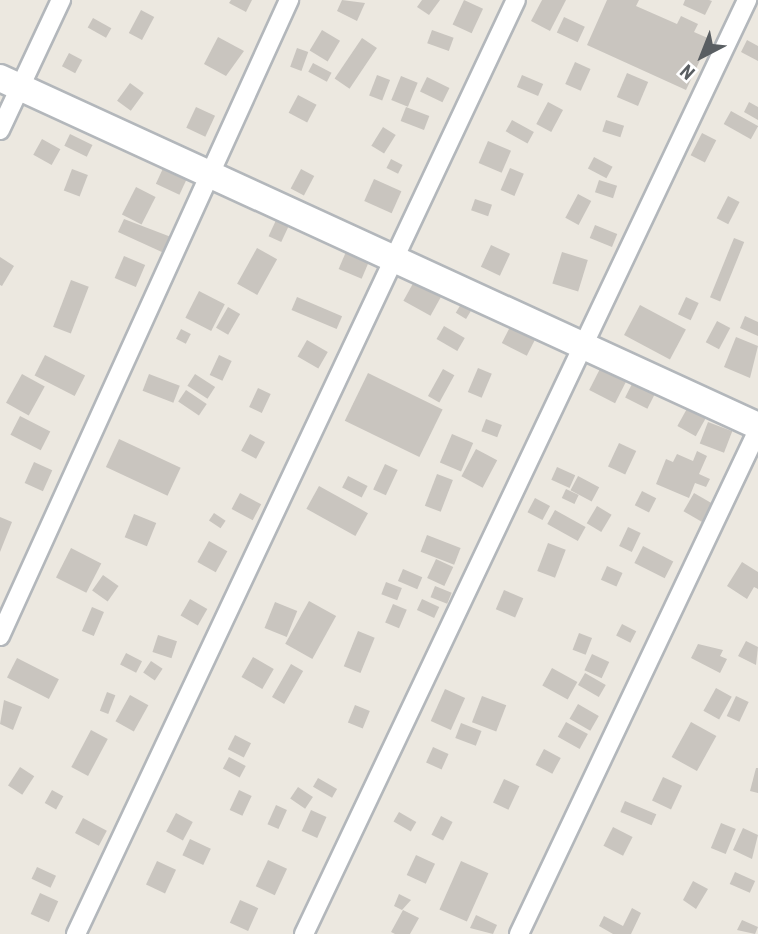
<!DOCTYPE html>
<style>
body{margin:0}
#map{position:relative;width:758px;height:934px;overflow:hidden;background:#ece8e0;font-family:"Roboto Condensed",sans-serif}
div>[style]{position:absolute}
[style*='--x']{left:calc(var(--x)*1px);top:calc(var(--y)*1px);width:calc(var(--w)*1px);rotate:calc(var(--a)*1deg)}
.building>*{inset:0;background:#c9c5bf;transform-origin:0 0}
.roads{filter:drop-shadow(2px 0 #b3b7bb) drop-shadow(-2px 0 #b3b7bb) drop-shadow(0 2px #b3b7bb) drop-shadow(0 -2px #b3b7bb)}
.street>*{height:18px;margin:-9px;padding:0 9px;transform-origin:9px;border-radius:9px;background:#fff}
.secondary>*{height:26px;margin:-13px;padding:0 13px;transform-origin:13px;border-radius:13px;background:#fff}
span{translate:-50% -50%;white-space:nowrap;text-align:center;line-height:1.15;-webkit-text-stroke:5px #fff;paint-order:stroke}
.north{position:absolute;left:667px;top:21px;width:70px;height:70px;-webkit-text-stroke:5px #fff;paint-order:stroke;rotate:222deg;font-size:19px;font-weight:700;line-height:28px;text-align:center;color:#595e62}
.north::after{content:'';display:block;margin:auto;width:24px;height:32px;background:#595e62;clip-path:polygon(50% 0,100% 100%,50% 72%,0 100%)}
</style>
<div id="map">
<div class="building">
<i style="clip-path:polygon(231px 0,252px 0,246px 12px,229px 3px)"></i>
<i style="clip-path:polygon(342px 0,365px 3px,357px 21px,337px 11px)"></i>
<i style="clip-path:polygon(422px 0,440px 0,429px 15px,417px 7px)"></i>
<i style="left:464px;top:0;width:21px;height:27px;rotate:25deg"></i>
<i style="clip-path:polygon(542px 0,566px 0,550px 31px,531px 21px)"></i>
<i style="clip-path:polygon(607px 0,639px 0,636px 6px,677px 24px,681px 16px,698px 24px,694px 32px,710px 39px,686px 90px,587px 45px)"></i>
<i style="clip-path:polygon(685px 0,709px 0,712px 1px,705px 15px,683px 5px)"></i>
<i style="left:141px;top:10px;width:15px;height:26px;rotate:28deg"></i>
<i style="left:564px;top:17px;width:23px;height:17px;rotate:25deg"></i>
<i style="left:93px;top:18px;width:21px;height:11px;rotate:29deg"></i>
<i style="left:322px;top:30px;width:21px;height:24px;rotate:31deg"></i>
<i style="left:432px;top:30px;width:23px;height:14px;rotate:20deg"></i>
<i style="clip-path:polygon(218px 37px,244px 51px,226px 76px,204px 64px)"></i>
<i style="left:362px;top:38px;width:18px;height:49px;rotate:34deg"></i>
<i style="clip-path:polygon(747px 40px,758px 46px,758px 61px,741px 52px)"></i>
<i style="left:297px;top:48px;width:12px;height:20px;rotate:20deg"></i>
<i style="left:69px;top:53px;width:15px;height:15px;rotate:28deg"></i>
<i style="left:575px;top:62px;width:17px;height:24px;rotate:24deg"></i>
<i style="left:313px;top:63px;width:21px;height:10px;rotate:28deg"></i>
<i style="left:627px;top:73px;width:23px;height:26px;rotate:23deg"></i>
<i style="left:377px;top:75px;width:14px;height:22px;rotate:21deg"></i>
<i style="left:522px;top:75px;width:23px;height:13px;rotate:23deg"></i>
<i style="left:401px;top:76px;width:18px;height:26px;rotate:22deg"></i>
<i style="left:427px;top:77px;width:25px;height:16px;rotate:26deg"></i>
<i style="left:130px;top:83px;width:17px;height:22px;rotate:36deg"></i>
<i style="left:298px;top:95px;width:21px;height:20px;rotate:28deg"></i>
<i style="left:548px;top:102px;width:17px;height:25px;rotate:28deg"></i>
<i style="clip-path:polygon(749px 102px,758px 107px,758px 120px,744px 112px)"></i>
<i style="left:196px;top:107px;width:21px;height:23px;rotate:25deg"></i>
<i style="left:406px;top:107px;width:25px;height:15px;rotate:21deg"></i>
<i style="left:731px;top:111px;width:31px;height:15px;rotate:29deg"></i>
<i style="left:512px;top:120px;width:25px;height:13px;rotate:29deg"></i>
<i style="left:606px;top:120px;width:19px;height:12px;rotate:18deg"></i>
<i style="left:383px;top:127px;width:15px;height:22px;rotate:32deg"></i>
<i style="left:702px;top:133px;width:16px;height:25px;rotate:27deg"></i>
<i style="left:70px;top:134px;width:25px;height:13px;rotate:26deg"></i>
<i style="left:42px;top:139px;width:21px;height:18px;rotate:29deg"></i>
<i style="left:488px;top:141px;width:25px;height:24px;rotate:23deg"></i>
<i style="left:594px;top:157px;width:21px;height:13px;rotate:28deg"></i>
<i style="left:391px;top:159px;width:13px;height:10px;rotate:27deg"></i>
<i style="left:166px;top:162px;width:26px;height:24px;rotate:25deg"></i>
<i style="left:510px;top:168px;width:15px;height:24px;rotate:23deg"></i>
<i style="left:72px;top:169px;width:17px;height:23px;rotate:21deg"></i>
<i style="left:301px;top:169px;width:15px;height:22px;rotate:28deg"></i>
<i style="left:374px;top:179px;width:30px;height:24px;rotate:24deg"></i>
<i style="left:599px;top:180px;width:19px;height:13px;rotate:18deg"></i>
<i style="left:136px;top:187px;width:22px;height:31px;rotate:27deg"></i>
<i style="left:578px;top:194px;width:15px;height:27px;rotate:28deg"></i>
<i style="left:728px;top:196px;width:13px;height:25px;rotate:27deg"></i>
<i style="left:475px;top:199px;width:18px;height:12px;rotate:19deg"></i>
<i style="left:277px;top:218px;width:14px;height:20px;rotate:25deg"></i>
<i style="clip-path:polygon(124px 219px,171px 237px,164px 253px,118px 232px)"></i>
<i style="left:595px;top:225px;width:24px;height:14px;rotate:22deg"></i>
<i style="left:734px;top:238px;width:11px;height:64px;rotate:22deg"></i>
<i style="left:491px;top:245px;width:21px;height:24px;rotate:25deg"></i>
<i style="left:348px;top:247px;width:25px;height:24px;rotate:23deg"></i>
<i style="left:257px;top:248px;width:23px;height:41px;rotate:29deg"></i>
<i style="left:562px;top:252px;width:27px;height:33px;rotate:17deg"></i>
<i style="left:124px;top:256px;width:23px;height:24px;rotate:23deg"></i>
<i style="clip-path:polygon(0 257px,14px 266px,2px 286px,0 285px)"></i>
<i style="left:416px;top:278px;width:31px;height:26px;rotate:29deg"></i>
<i style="left:71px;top:280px;width:19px;height:50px;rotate:21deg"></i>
<i style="left:199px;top:291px;width:29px;height:30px;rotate:27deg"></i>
<i style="left:297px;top:297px;width:49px;height:14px;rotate:23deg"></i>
<i style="left:686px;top:297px;width:14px;height:19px;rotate:25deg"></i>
<i style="left:464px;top:299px;width:12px;height:16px;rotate:31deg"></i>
<i style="left:640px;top:305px;width:52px;height:34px;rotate:28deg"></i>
<i style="left:228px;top:307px;width:14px;height:24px;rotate:30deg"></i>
<i style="clip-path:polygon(745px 316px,758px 322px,758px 336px,740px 328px)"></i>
<i style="left:717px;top:321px;width:15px;height:24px;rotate:28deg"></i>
<i style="left:444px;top:326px;width:24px;height:15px;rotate:30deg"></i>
<i style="left:510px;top:327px;width:28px;height:18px;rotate:27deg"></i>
<i style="left:181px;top:329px;width:11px;height:11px;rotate:27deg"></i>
<i style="clip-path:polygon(736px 337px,758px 346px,750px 378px,724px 367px)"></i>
<i style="left:307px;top:340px;width:24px;height:19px;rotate:30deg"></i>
<i style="left:45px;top:355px;width:45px;height:23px;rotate:27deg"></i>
<i style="left:219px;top:355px;width:14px;height:22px;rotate:25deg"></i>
<i style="left:606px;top:357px;width:29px;height:37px;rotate:27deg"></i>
<i style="left:478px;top:368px;width:15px;height:26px;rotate:23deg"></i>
<i style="left:443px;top:369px;width:13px;height:31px;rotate:29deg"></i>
<i style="left:368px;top:373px;width:83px;height:53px;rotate:26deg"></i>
<i style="left:22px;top:374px;width:26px;height:33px;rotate:29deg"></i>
<i style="left:149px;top:374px;width:33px;height:18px;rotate:21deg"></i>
<i style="left:195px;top:374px;width:24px;height:14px;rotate:33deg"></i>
<i style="left:636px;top:376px;width:25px;height:24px;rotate:27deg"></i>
<i style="left:258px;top:388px;width:14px;height:21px;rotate:25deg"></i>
<i style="left:186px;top:390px;width:25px;height:14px;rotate:34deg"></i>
<i style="left:689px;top:405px;width:21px;height:24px;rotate:29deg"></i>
<i style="left:20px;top:416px;width:34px;height:21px;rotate:27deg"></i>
<i style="left:486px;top:419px;width:17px;height:13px;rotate:21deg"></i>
<i style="left:708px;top:422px;width:26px;height:23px;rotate:21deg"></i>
<i style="left:250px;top:434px;width:17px;height:19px;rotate:28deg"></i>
<i style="left:452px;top:434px;width:23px;height:31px;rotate:23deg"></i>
<i style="left:119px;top:439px;width:68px;height:31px;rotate:25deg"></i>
<i style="left:619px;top:443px;width:19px;height:26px;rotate:25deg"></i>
<i style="left:476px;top:449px;width:24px;height:31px;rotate:28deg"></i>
<i style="clip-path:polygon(697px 451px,707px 456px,699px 474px,710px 479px,706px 487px,695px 483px,689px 498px,656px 484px,666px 459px,673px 462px,677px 454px,693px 461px)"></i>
<i style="left:34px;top:462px;width:20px;height:23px;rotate:24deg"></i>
<i style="left:385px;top:464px;width:14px;height:28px;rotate:25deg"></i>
<i style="left:557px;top:467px;width:20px;height:14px;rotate:24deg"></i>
<i style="left:437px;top:474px;width:17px;height:34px;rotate:21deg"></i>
<i style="left:348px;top:476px;width:22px;height:13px;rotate:27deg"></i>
<i style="left:578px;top:476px;width:24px;height:16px;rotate:28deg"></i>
<i style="left:319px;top:486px;width:56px;height:26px;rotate:29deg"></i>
<i style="left:566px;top:489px;width:14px;height:10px;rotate:25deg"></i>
<i style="left:642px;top:491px;width:16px;height:16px;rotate:27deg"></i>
<i style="left:240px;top:493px;width:24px;height:18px;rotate:28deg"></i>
<i style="left:694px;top:493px;width:24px;height:21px;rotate:30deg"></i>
<i style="left:535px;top:498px;width:17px;height:16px;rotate:28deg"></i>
<i style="left:597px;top:506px;width:17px;height:20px;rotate:31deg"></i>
<i style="left:555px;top:510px;width:35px;height:16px;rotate:29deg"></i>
<i style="left:214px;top:513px;width:14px;height:9px;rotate:34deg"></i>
<i style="left:134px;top:514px;width:24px;height:25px;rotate:22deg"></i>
<i style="clip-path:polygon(0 517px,12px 522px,0 552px)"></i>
<i style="left:628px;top:527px;width:14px;height:21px;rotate:25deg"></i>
<i style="left:427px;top:535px;width:36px;height:18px;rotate:21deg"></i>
<i style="left:209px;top:541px;width:21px;height:24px;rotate:29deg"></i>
<i style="left:548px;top:543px;width:19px;height:30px;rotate:21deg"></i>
<i style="left:643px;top:546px;width:34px;height:19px;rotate:27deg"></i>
<i style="left:71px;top:548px;width:34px;height:33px;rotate:27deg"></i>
<i style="left:436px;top:559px;width:19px;height:21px;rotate:25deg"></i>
<i style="clip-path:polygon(742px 562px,758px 572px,758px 589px,754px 587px,747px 599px,727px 586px)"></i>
<i style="left:607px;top:566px;width:17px;height:15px;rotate:24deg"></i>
<i style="left:403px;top:569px;width:21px;height:13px;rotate:23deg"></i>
<i style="left:103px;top:575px;width:19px;height:19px;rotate:35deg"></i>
<i style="left:386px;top:582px;width:17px;height:13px;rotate:21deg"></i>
<i style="left:435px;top:586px;width:18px;height:12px;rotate:22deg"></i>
<i style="left:504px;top:590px;width:21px;height:21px;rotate:23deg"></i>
<i style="left:190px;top:599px;width:20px;height:19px;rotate:30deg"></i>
<i style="left:422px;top:599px;width:19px;height:12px;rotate:25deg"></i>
<i style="left:309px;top:601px;width:31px;height:49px;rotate:29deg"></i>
<i style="left:275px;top:602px;width:24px;height:28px;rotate:22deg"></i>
<i style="left:393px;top:604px;width:15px;height:20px;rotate:23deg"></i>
<i style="left:92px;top:607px;width:13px;height:26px;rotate:23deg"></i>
<i style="left:622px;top:624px;width:16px;height:13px;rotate:27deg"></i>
<i style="left:358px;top:631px;width:18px;height:38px;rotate:22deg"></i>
<i style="left:579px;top:633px;width:14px;height:18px;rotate:21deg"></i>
<i style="left:158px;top:635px;width:20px;height:18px;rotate:18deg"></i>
<i style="clip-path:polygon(746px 641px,758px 647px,756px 665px,738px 656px)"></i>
<i style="clip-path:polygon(698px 644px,723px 650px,720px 656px,727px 659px,720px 673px,691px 658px)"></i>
<i style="left:126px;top:653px;width:18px;height:13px;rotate:27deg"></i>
<i style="left:592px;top:654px;width:19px;height:18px;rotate:25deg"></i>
<i style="left:253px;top:657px;width:24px;height:23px;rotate:30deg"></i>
<i style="left:17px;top:658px;width:47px;height:22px;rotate:27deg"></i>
<i style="left:151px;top:661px;width:14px;height:14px;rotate:34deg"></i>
<i style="left:291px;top:664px;width:14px;height:38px;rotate:30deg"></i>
<i style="left:552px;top:668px;width:29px;height:20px;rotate:29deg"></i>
<i style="left:585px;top:673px;width:24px;height:14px;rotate:30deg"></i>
<i style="left:716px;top:688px;width:18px;height:26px;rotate:29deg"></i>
<i style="left:445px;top:689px;width:22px;height:35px;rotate:24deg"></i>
<i style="left:107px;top:692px;width:9px;height:20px;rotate:21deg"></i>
<i style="left:130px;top:695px;width:21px;height:30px;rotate:29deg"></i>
<i style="left:482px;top:696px;width:26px;height:28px;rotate:21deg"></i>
<i style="left:736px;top:696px;width:14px;height:22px;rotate:25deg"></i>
<i style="clip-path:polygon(4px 700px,22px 707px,13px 730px,0 724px)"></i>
<i style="left:578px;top:704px;width:24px;height:17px;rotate:30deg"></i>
<i style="left:355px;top:705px;width:16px;height:19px;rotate:22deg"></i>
<i style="left:566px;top:722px;width:25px;height:17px;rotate:29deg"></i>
<i style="left:691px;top:722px;width:29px;height:40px;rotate:29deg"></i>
<i style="left:461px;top:723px;width:22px;height:16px;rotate:21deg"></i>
<i style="left:91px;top:730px;width:19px;height:42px;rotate:28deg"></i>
<i style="left:235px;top:735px;width:18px;height:16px;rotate:27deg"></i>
<i style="left:433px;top:747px;width:17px;height:17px;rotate:24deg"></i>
<i style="left:544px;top:749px;width:19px;height:18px;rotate:28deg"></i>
<i style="left:229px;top:757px;width:19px;height:13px;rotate:28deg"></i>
<i style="left:20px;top:767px;width:17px;height:22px;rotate:33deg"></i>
<i style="clip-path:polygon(756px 768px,758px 768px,758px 793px,750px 791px)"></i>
<i style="left:663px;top:777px;width:21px;height:26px;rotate:25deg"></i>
<i style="left:318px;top:778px;width:22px;height:10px;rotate:30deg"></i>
<i style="left:504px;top:779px;width:17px;height:26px;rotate:25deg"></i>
<i style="left:298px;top:787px;width:18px;height:14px;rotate:34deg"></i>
<i style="left:52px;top:790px;width:13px;height:15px;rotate:29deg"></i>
<i style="left:239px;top:790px;width:14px;height:22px;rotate:25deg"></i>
<i style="left:625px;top:801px;width:34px;height:12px;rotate:23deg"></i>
<i style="left:276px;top:805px;width:12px;height:21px;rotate:24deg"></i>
<i style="left:311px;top:810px;width:17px;height:23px;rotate:24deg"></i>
<i style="left:399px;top:812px;width:20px;height:11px;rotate:30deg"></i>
<i style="left:176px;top:813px;width:19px;height:21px;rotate:28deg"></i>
<i style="left:441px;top:816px;width:13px;height:21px;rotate:27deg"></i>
<i style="left:83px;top:818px;width:27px;height:17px;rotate:28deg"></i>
<i style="left:721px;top:823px;width:16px;height:27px;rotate:22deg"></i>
<i style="left:613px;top:827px;width:22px;height:21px;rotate:27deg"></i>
<i style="clip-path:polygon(743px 828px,758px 835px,752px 859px,733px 850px)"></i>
<i style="left:190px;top:839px;width:23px;height:18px;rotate:25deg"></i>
<i style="left:416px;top:855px;width:21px;height:22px;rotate:25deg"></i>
<i style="left:268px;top:860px;width:21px;height:29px;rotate:25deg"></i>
<i style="left:157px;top:861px;width:21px;height:26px;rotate:25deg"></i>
<i style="left:461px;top:861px;width:30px;height:53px;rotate:24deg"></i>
<i style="left:37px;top:867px;width:21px;height:13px;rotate:25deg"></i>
<i style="left:735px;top:872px;width:22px;height:13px;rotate:24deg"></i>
<i style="clip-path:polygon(693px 881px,708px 889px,696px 909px,683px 900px)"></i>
<i style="left:40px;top:893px;width:20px;height:23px;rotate:24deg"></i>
<i style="clip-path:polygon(399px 894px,411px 900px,402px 910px,394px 906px)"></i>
<i style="left:240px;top:900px;width:20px;height:25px;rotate:24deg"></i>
<i style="clip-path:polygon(632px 908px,641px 913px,631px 934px,613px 934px,599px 926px,604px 916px,623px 926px)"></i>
<i style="clip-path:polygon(403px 910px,419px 918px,410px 934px,395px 934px,391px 932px)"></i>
<i style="clip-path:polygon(476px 915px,497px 925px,493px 934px,470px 928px)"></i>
<i style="clip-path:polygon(742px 920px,758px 927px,755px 934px,737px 930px)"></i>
</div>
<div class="roads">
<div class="street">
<i style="--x:0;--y:130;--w:144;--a:-64.9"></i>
<i style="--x:0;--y:636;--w:699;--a:-65.56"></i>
<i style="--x:76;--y:934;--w:1032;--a:-64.78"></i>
<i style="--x:304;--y:934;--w:1034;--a:-64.62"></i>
<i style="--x:519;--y:934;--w:558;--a:-64.63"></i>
</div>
<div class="secondary">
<i style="--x:0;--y:78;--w:834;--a:24.66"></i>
</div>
</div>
<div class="north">N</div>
</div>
